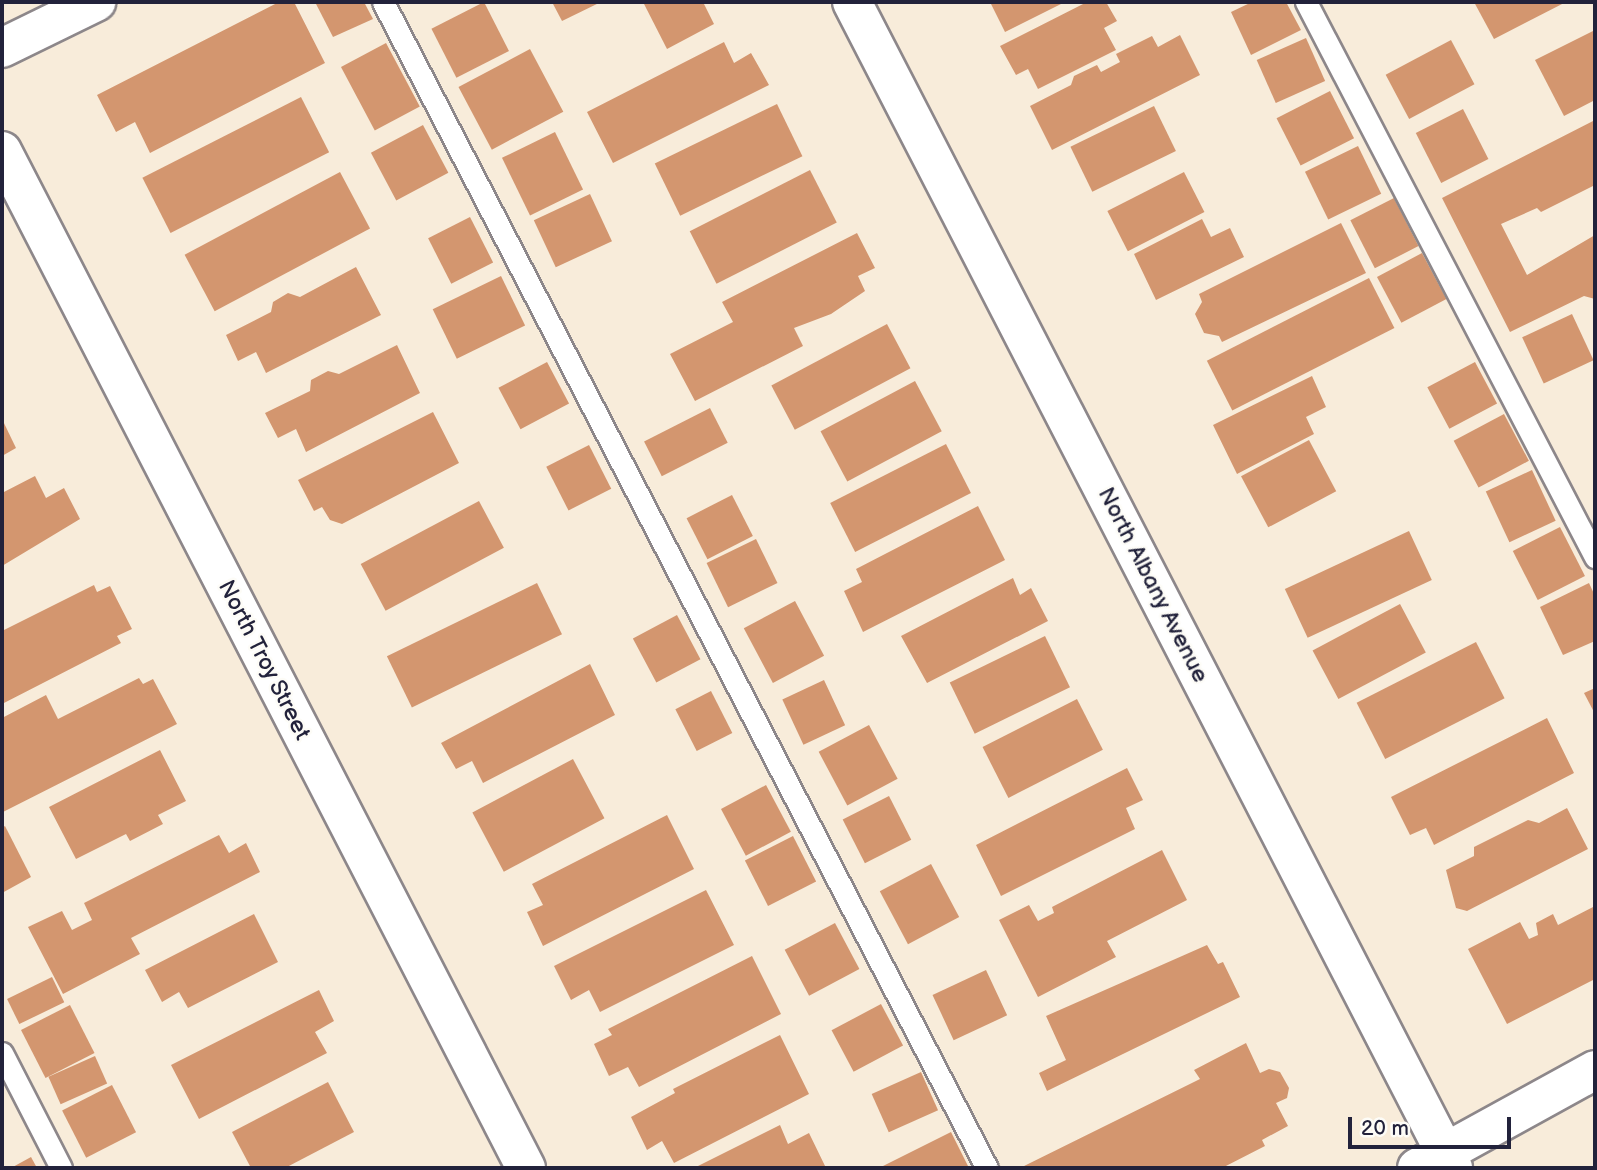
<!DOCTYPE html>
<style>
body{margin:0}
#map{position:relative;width:1597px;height:1170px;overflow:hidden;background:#f8ecda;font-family:"Balsamiq Sans",sans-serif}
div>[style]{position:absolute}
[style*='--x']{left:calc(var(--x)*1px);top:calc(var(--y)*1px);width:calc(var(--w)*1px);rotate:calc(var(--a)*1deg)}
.building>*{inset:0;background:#d3966f;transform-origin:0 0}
.roads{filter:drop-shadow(2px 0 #8d878a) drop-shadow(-2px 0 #8d878a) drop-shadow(0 2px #8d878a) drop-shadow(0 -2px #8d878a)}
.service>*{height:21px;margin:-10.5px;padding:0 10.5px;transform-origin:10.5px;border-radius:10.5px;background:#fff}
.minor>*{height:38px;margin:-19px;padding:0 19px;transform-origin:19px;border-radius:19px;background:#fff}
span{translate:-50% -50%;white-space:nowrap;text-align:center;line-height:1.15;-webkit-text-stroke:5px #fdfcf7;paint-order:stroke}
.street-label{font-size:23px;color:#22223b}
.frame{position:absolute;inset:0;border:4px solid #22223b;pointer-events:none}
.scale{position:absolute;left:1348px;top:1117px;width:163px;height:32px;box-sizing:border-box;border:4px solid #22223b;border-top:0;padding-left:9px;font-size:21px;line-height:24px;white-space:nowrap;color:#22223b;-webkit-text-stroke:5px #fdfcf7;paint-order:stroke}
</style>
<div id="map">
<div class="building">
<i style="clip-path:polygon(279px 2px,294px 2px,325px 63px,150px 153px,135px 122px,116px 132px,97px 95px)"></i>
<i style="clip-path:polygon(315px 2px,364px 2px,373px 19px,333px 37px)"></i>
<i style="left:484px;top:2px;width:55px;height:59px;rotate:63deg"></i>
<i style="clip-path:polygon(552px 2px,601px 2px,562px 21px)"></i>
<i style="clip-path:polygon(643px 2px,703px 2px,714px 24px,667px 49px)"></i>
<i style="clip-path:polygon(990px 2px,1065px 2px,1005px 32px)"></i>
<i style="clip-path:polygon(1087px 2px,1106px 2px,1117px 21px,1104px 28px,1116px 50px,1038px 89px,1028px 69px,1016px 75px,1000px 46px)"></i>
<i style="clip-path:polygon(1252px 2px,1286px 2px,1301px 30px,1251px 55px,1231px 12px)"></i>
<i style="clip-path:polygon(1474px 2px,1566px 2px,1494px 39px)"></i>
<i style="clip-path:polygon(1595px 30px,1595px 100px,1564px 116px,1535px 60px)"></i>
<i style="clip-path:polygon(1180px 35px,1200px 75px,1052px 150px,1030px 106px,1071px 85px,1074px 76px,1097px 65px,1101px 72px,1120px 62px,1116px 54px,1152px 36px,1158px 47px)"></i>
<i style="left:1306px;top:38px;width:47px;height:54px;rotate:66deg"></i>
<i style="left:1451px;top:40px;width:50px;height:74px;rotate:62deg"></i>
<i style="clip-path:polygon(724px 42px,734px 63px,751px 53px,769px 85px,613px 163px,587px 112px)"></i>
<i style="left:386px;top:43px;width:72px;height:51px;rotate:62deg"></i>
<i style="left:530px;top:49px;width:71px;height:81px;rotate:62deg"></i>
<i style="left:1330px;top:91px;width:53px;height:60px;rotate:63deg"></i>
<i style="left:301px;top:97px;width:62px;height:178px;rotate:63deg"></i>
<i style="left:777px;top:104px;width:58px;height:136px;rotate:64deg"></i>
<i style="left:1154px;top:106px;width:50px;height:93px;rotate:64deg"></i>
<i style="left:1463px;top:109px;width:56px;height:53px;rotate:63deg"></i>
<i style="clip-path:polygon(1595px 120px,1595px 185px,1541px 212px,1537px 208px,1501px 224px,1527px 275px,1595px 235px,1595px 299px,1584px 296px,1510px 332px,1442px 198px)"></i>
<i style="left:423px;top:125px;width:54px;height:59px;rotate:62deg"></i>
<i style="left:555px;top:132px;width:64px;height:59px;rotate:64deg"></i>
<i style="left:1358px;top:146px;width:53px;height:59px;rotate:64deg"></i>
<i style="left:810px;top:170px;width:59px;height:135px;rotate:63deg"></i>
<i style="left:340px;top:172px;width:64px;height:176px;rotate:62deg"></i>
<i style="left:1184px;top:172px;width:45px;height:86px;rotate:63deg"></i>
<i style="left:590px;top:194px;width:52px;height:62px;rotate:65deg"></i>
<i style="left:1394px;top:198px;width:54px;height:49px;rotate:63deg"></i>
<i style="left:470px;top:217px;width:51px;height:47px;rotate:63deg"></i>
<i style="clip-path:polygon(1202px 219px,1211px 237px,1230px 228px,1244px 257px,1156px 300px,1134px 254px)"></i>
<i style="clip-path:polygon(1341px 223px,1366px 273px,1222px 342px,1219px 336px,1204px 333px,1195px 314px,1202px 302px,1199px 294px)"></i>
<i style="clip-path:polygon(857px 233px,875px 268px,858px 276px,865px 291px,831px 314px,794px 328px,803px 346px,695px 401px,670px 354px,733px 322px,722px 302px)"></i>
<i style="left:1422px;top:253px;width:52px;height:51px;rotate:62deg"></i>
<i style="clip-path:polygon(356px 267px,381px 315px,266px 373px,256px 352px,238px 361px,226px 335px,271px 312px,273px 302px,288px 293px,300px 297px)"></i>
<i style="left:501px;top:276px;width:55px;height:76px;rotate:64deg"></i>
<i style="left:1369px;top:278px;width:56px;height:182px;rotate:63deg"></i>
<i style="left:1572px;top:314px;width:51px;height:55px;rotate:65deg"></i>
<i style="left:887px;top:324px;width:50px;height:131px;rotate:62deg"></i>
<i style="clip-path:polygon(397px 345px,420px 393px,306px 452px,296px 429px,278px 438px,265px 413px,310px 391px,311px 380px,328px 371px,339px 374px)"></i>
<i style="left:547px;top:362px;width:47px;height:55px;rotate:62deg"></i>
<i style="left:1475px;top:362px;width:47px;height:54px;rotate:62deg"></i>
<i style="clip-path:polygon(1312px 376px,1326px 407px,1306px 417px,1314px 434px,1237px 474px,1213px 425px)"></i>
<i style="left:915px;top:381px;width:57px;height:107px;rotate:62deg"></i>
<i style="left:710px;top:408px;width:39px;height:74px;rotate:63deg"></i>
<i style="clip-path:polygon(433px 412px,459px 463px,342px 524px,330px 520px,322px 507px,314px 511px,298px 480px)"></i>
<i style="left:1504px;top:414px;width:53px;height:57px;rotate:62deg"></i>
<i style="clip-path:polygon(2px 419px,16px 448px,2px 456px)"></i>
<i style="left:1309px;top:440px;width:58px;height:77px;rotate:62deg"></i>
<i style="left:946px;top:444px;width:55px;height:130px;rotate:63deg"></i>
<i style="left:589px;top:445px;width:49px;height:48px;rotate:63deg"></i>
<i style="left:1532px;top:470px;width:56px;height:51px;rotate:65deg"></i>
<i style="clip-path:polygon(35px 476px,46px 498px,64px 488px,80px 519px,2px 566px,2px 493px)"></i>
<i style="left:732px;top:495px;width:46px;height:51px;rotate:63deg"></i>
<i style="left:479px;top:501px;width:53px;height:134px;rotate:62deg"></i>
<i style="clip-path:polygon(978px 506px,1005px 560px,863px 632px,844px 591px,862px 582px,856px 569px)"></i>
<i style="left:1560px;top:527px;width:55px;height:53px;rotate:63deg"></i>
<i style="left:1409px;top:531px;width:54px;height:137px;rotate:65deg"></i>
<i style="left:756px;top:539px;width:49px;height:55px;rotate:64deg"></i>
<i style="clip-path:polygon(1013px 578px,1020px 595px,1031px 588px,1048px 621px,927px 683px,901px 636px)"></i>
<i style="left:537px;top:583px;width:57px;height:167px;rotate:64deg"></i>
<i style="clip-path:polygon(1589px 583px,1595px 596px,1595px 641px,1563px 655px,1540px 607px)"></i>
<i style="clip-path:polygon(94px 585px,97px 592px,110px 586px,132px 629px,117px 636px,121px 643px,2px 704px,2px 631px)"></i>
<i style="left:795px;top:601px;width:62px;height:58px;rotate:62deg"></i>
<i style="left:1400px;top:604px;width:55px;height:99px;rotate:62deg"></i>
<i style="left:677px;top:615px;width:50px;height:50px;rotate:62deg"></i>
<i style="left:1045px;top:636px;width:57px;height:106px;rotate:64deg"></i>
<i style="left:1476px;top:642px;width:63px;height:134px;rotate:63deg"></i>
<i style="clip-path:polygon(590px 664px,615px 715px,483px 783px,472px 761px,456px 769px,441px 743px)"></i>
<i style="clip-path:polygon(139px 678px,143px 684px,153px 679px,177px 724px,3px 812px,2px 718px,46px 695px,58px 719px)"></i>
<i style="left:824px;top:680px;width:50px;height:46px;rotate:65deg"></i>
<i style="clip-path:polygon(1595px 688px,1595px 714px,1584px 693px)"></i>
<i style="left:711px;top:691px;width:47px;height:40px;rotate:63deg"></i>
<i style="left:1077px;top:699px;width:57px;height:106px;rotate:63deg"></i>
<i style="clip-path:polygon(1547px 718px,1574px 773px,1434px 845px,1426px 828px,1410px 835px,1391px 797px)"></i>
<i style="left:869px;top:725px;width:61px;height:57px;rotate:62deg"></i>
<i style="clip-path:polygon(160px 750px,186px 801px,158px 815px,163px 824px,130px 841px,126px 834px,76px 859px,49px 807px)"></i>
<i style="left:573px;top:759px;width:67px;height:114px;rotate:62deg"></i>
<i style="clip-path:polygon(1127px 768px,1143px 800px,1126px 808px,1135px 829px,1001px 896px,976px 845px)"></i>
<i style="left:766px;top:785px;width:53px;height:51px;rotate:62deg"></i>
<i style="left:889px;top:796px;width:49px;height:52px;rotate:63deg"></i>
<i style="clip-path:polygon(1567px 808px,1588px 849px,1467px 911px,1456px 908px,1446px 870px,1474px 856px,1474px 847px,1528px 820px,1539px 823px)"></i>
<i style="clip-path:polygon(667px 815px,694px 869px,543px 946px,527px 912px,543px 905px,532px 884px)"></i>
<i style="clip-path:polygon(5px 826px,31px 877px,2px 893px,2px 828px)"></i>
<i style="clip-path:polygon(219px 835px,229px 853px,246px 843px,260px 872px,131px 938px,140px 954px,63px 994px,28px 927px,62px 911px,72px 930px,92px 920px,84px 903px)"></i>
<i style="left:793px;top:836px;width:51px;height:54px;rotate:63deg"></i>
<i style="clip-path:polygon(1162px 850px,1187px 900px,1107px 941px,1116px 957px,1038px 997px,999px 920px,1029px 905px,1038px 921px,1054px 913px,1052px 907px)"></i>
<i style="left:931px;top:864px;width:60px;height:58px;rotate:62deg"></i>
<i style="clip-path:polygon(706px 890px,734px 945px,600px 1012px,589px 990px,571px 1000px,554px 966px)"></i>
<i style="clip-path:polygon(1595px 906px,1595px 979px,1507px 1024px,1468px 949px,1520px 922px,1529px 939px,1538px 935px,1536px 923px,1553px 914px,1558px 925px)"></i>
<i style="clip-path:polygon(254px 914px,278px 962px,188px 1008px,179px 992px,162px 1002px,145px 970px)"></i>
<i style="left:835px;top:923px;width:52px;height:57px;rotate:62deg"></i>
<i style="clip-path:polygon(1207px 945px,1218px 964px,1223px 962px,1240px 997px,1047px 1091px,1039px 1073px,1066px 1060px,1046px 1016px)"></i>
<i style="clip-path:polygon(752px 956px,781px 1014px,639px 1087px,628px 1067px,609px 1076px,594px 1044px,612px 1035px,608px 1029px)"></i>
<i style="left:986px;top:970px;width:50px;height:59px;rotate:65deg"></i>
<i style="left:52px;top:977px;width:28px;height:50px;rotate:64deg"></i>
<i style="clip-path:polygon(319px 990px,334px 1021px,315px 1032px,327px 1053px,199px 1119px,171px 1065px)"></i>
<i style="left:881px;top:1004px;width:47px;height:56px;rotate:62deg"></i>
<i style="left:70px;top:1005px;width:54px;height:55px;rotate:63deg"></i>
<i style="clip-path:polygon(780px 1035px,809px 1094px,674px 1163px,662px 1141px,647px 1150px,631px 1117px,675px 1093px,673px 1089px)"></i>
<i style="clip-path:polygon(1246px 1043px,1260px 1073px,1269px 1069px,1280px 1072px,1289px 1088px,1287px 1098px,1276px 1103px,1288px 1126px,1262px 1140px,1265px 1146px,1222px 1168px,1020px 1168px,1200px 1079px,1194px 1070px)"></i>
<i style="left:95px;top:1056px;width:30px;height:51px;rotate:66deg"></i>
<i style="left:921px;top:1072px;width:42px;height:54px;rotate:66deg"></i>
<i style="clip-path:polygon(328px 1082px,354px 1132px,285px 1168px,251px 1168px,232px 1132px)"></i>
<i style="left:112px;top:1085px;width:53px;height:56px;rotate:63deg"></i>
<i style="clip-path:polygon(780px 1125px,788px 1144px,809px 1133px,826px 1168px,694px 1168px)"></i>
<i style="clip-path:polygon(951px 1132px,969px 1168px,884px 1168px,883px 1166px)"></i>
<i style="clip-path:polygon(31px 1157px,37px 1168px,11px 1168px)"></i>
</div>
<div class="roads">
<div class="service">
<i style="--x:383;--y:2;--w:1313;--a:62.62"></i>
<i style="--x:1306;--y:2;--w:626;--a:62.49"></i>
<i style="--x:2;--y:1053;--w:129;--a:62.8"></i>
</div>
<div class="minor">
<i style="--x:852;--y:2;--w:1312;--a:62.73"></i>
<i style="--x:2;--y:48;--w:105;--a:-26.1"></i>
<i style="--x:2;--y:151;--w:1144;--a:62.74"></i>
<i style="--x:1417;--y:1168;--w:203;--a:-28.8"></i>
</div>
</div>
<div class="street-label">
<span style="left:1153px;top:585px;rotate:63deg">North Albany Avenue</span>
<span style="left:264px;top:660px;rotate:63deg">North Troy Street</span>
</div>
<div class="frame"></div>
<div class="scale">20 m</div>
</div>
